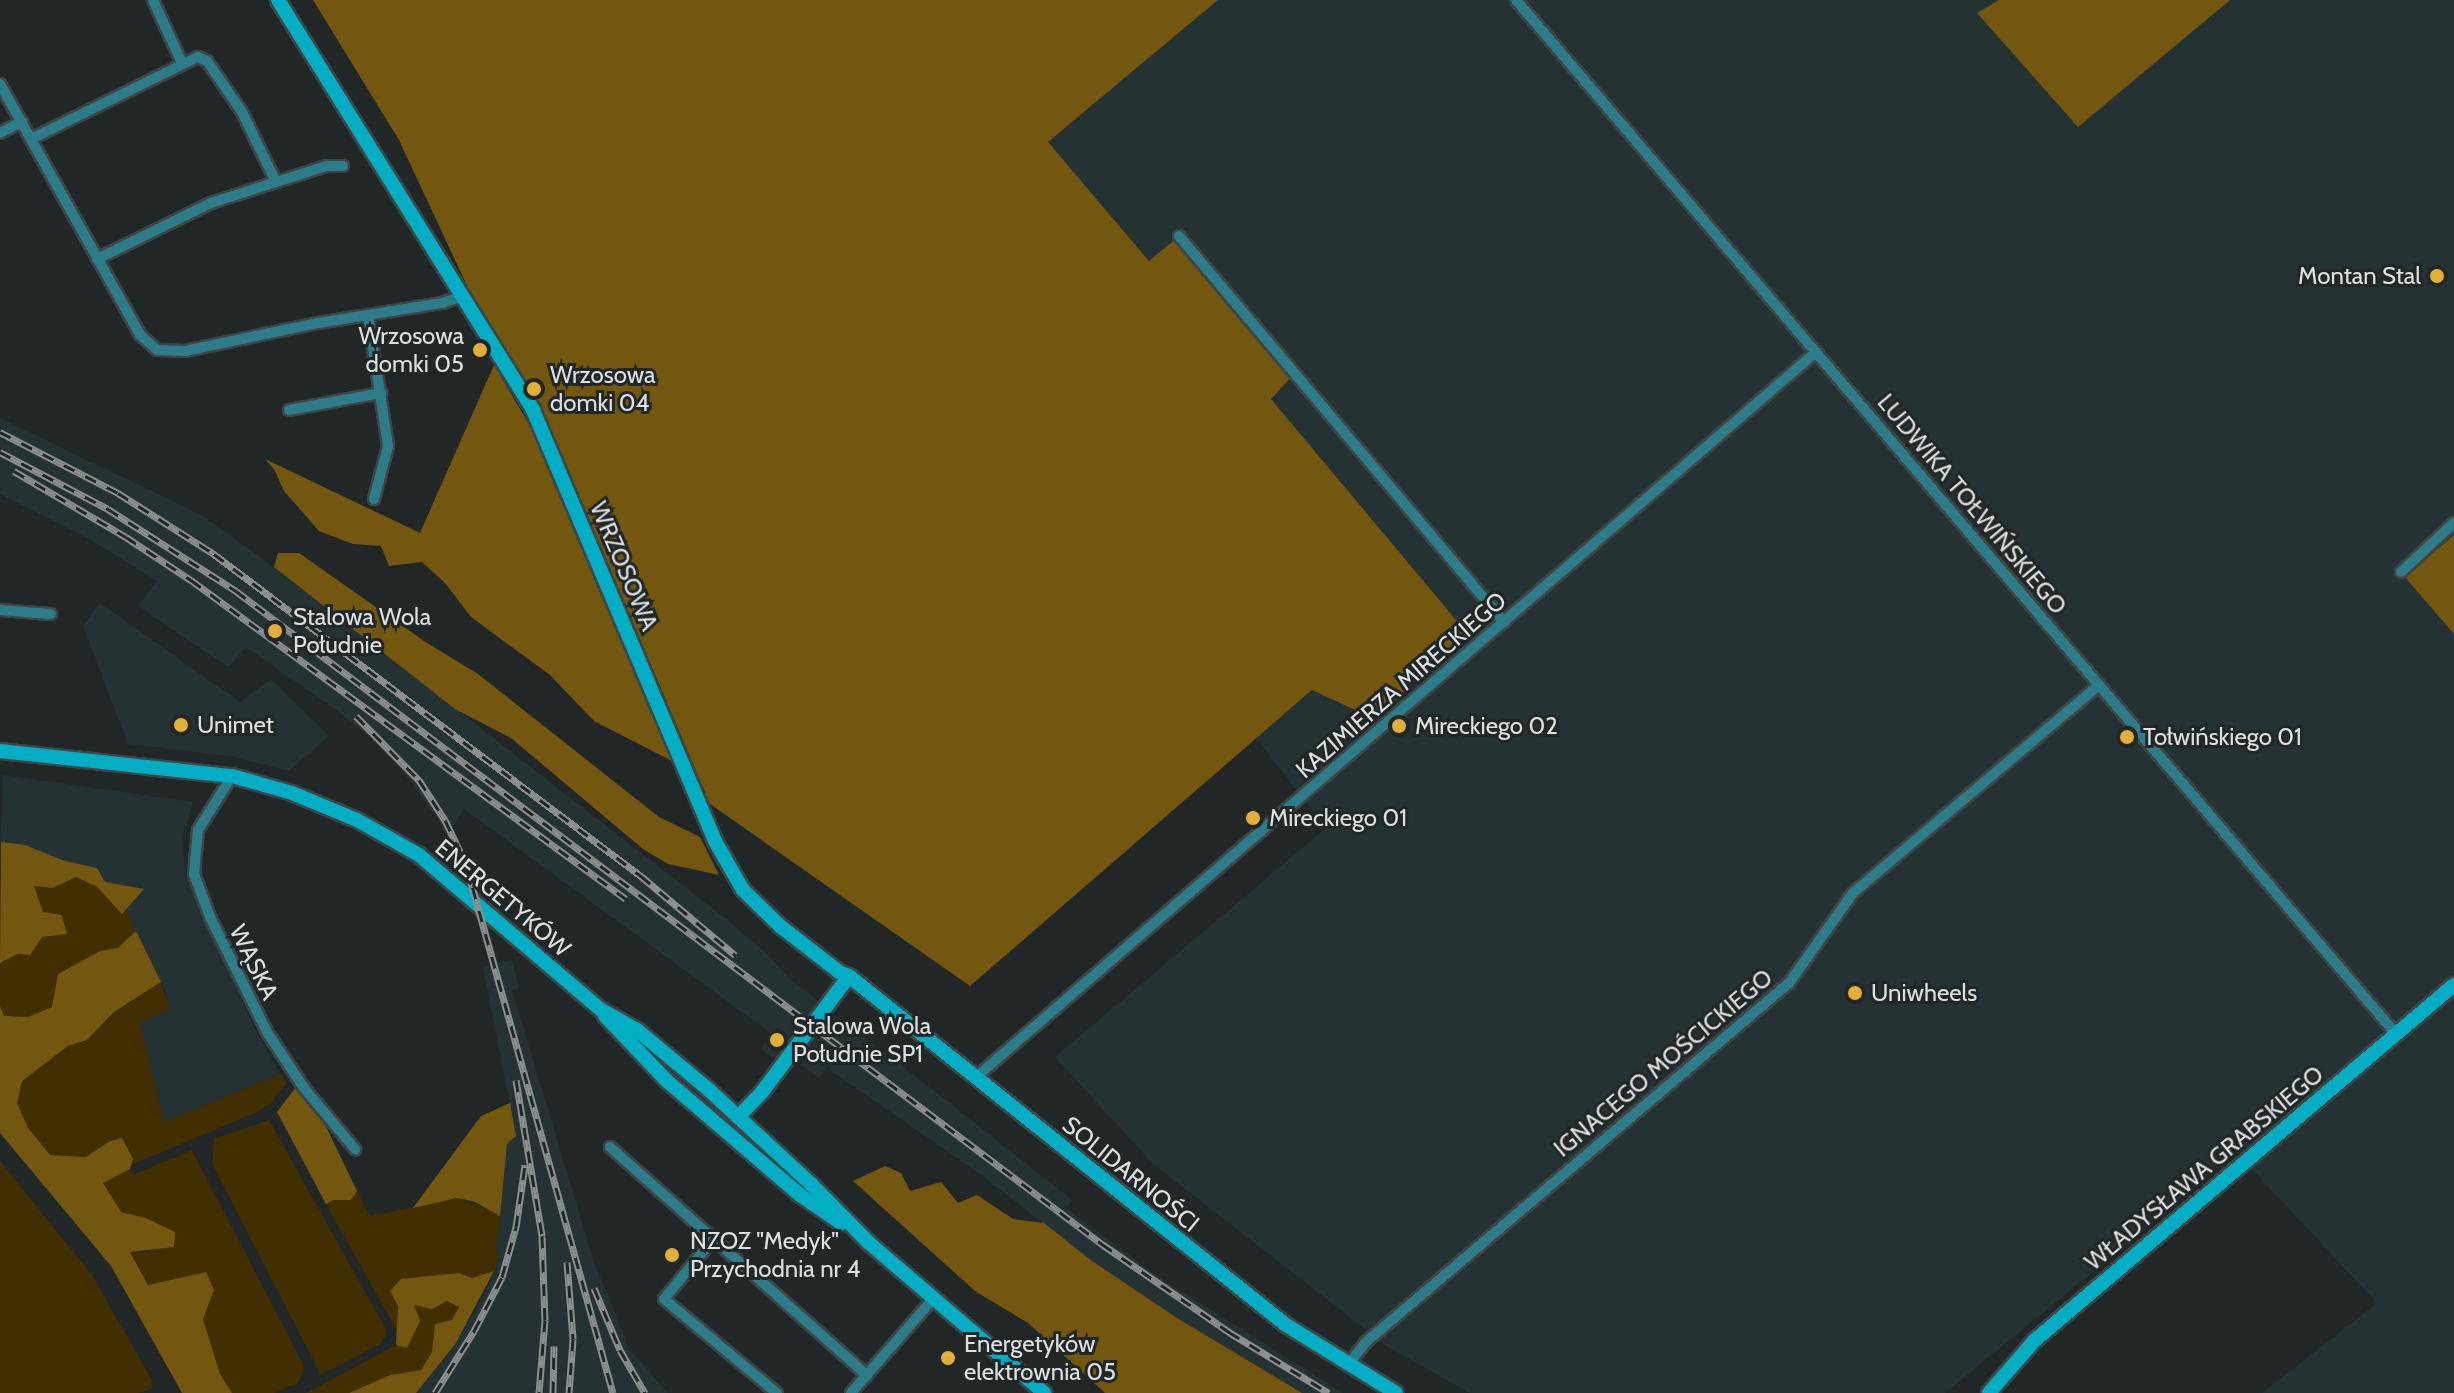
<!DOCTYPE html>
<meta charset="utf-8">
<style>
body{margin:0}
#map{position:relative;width:2454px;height:1393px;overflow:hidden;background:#212627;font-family:Cabin,sans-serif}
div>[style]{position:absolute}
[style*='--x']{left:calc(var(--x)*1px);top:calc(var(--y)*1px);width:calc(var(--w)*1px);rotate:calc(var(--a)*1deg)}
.built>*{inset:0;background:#253234}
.green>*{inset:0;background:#412e01}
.forest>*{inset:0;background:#74570f}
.roads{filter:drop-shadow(2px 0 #3f4445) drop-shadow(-2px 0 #3f4445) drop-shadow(0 2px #3f4445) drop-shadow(0 -2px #3f4445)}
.street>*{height:10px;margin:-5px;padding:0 5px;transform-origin:5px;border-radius:5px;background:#2c7c89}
.secondary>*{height:14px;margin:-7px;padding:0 7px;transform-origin:7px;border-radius:7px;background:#03adc3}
.rail>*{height:7px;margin-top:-3.5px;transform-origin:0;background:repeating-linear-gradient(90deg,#212627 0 12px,#8b8f90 0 24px);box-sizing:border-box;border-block:2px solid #8b8f90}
.dots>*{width:22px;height:22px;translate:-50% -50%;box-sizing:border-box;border:4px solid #212627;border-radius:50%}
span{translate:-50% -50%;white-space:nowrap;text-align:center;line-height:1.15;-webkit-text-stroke:6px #212627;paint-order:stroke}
.poi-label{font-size:24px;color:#dde0e1}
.right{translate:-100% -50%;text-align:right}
.left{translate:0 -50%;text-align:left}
.street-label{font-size:24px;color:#dde0e1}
</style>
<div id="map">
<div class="built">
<i style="clip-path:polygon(1218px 0,2454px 0,2454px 1393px,2262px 1393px,2377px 1303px,2234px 1150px,2155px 1221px,1945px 1393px,1470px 1393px,1388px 1347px,1153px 1164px,1055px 1057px,1326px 828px,1256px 738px,1313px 690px,1467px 633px,1271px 399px,1179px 236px,1149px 261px,1048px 142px)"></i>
<i style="clip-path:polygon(0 418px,201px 515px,259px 556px,726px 919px,765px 952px,792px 981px,820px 1002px,815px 1011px,829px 1022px,836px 1015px,946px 1100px,1072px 1200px,1066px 1208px,1156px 1275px,1343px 1393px,1301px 1393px,1177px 1318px,1092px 1261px,980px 1174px,827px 1068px,818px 1078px,801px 1064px,808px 1056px,802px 1051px,808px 1044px,794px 1035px,775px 1059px,761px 1049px,772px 1034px,464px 809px,453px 826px,475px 878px,498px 963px,512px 960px,519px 988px,512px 990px,594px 1262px,630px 1350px,668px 1393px,416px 1393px,456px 1343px,484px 1295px,500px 1257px,496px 1256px,507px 1143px,516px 1136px,483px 968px,491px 965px,457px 856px,436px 817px,401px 769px,372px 739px,335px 709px,246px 647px,228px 667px,138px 606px,157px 581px,91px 540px,0 494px)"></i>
<i style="clip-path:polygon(100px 603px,240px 702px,271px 679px,329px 736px,289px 771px,235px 757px,128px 744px,83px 626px)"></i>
<i style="clip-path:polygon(3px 775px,193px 802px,182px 838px,186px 875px,253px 1025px,280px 1074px,164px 1123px,139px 1023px,169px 1009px,165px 990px,121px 901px,0 864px)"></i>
</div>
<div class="green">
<i style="clip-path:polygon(76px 877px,97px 887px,121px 913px,126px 909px,136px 931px,118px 949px,100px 951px,58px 974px,53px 1006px,29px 1017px,4px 1016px,0 1006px,0 963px,18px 954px,43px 913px,33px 886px,53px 888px)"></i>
<i style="clip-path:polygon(161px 982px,170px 1009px,140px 1023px,164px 1122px,280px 1074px,287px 1082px,271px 1103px,255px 1113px,131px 1165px,133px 1159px,124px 1147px,108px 1142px,86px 1157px,49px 1155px,28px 1128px,17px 1103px,21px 1081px,68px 1046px,87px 1040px,114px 1013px)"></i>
<i style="clip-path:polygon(269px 1120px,386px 1329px,386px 1336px,380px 1344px,321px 1375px,212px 1164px,214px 1139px)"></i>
<i style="clip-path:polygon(192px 1150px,305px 1368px,298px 1383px,287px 1388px,274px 1393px,232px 1393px,220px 1374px,203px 1319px,214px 1290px,205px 1272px,148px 1285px,130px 1251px,149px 1252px,146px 1218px,121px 1212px,103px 1183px,130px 1169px,135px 1174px)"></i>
<i style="clip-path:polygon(0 1161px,92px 1275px,152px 1380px,152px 1389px,138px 1393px,0 1393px)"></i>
<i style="clip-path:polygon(357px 1191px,370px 1216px,457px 1198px,497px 1212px,500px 1216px,496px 1255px,500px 1256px,494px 1271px,471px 1278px,459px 1273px,418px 1279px,398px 1306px,397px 1331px,326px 1204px,334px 1200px,351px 1200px)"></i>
<i style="clip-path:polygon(447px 1301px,460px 1306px,452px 1320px,435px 1325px,432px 1352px,421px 1370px,390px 1375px,349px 1393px,306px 1393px,396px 1345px,407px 1348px,413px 1334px,414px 1304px)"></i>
</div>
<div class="forest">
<i style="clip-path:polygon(313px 0,1218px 0,1048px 142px,1149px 261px,1179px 236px,1295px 373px,1271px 399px,1467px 633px,1375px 719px,1312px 690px,970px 986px,710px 804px,548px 422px,476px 305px,399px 140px)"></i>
<i style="clip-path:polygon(1999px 0,2230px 0,2078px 127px,1977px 13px)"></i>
<i style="clip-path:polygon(494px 365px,539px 441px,672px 761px,594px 721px,550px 675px,471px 617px,445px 583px,422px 562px,389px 566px,381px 546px,353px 544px,319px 531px,284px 491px,274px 469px,265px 459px,420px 533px)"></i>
<i style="clip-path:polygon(2454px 535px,2454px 634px,2405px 577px)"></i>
<i style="clip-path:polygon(278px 553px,299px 553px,424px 641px,478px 674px,659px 817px,700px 837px,719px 875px,668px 864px,643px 849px,511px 738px,455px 709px,274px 567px)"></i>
<i style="clip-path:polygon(1px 842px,25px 845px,65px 861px,97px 868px,105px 882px,144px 889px,122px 914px,97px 887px,76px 877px,53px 888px,34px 886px,43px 912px,62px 915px,67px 934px,42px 937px,30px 955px,18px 954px,0 963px)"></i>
<i style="clip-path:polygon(136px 931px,161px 982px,114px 1012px,87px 1040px,68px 1046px,22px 1081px,17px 1103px,28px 1128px,50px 1155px,86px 1157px,108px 1142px,122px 1138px,133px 1159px,130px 1169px,103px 1183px,121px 1212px,146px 1218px,175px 1232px,174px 1247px,130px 1252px,148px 1285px,206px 1272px,214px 1290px,203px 1319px,220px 1374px,232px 1393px,182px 1393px,111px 1266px,0 1133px,0 1006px,4px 1016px,28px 1017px,52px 1007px,58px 974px,100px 951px,118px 948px)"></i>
<i style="clip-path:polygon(296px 1087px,318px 1110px,357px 1191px,351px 1200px,334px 1200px,326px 1204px,277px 1112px)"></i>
<i style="clip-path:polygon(510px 1103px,516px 1136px,507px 1144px,500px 1216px,475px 1202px,457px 1198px,413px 1208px,481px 1116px)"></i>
<i style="clip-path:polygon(885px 1166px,901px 1173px,910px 1191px,941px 1182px,958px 1203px,977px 1195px,1013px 1219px,1044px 1223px,1092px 1261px,1177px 1318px,1302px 1393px,1105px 1393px,1028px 1323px,975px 1291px,853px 1181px)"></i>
<i style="clip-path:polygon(494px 1271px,456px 1343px,416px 1393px,349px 1393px,390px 1375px,421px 1370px,432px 1352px,435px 1324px,452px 1320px,459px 1307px,447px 1301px,432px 1309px,414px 1305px,420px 1321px,407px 1348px,396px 1345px,398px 1306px,390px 1291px,401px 1279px,459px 1273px,472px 1278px)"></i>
</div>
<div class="roads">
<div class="street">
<i style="--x:153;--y:0;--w:69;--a:65.3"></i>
<i style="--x:1516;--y:0;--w:1359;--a:49.6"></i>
<i style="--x:0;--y:84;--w:287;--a:60.8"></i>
<i style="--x:140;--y:335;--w:23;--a:41"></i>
<i style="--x:157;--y:350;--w:28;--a:2"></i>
<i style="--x:185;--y:351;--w:136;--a:-11.9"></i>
<i style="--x:318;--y:323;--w:126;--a:-9.2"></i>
<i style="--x:442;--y:303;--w:21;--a:-19"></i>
<i style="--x:0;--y:133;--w:25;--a:-27"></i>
<i style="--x:31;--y:139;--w:186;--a:-26.2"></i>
<i style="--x:198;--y:57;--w:10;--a:24"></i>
<i style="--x:207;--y:61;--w:62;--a:55.5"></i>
<i style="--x:242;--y:112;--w:78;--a:64.1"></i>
<i style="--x:1179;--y:236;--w:505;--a:49.9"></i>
<i style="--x:97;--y:259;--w:127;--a:-26.2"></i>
<i style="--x:211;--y:203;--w:121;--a:-17.8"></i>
<i style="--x:326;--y:166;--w:17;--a:0"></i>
<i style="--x:368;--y:315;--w:133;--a:81.3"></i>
<i style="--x:388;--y:446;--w:55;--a:104.8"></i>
<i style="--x:289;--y:410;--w:94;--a:-10.5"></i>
<i style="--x:2401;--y:572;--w:72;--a:-42.8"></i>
<i style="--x:0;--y:610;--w:51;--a:4.5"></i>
<i style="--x:232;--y:776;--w:64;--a:122.2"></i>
<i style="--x:198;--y:830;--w:44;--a:95.2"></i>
<i style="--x:194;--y:874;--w:46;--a:69.6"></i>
<i style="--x:210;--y:917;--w:128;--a:63.6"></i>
<i style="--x:267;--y:1032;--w:67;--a:56.5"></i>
<i style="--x:304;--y:1088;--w:80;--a:50.1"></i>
<i style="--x:975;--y:1078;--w:1111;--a:-40.8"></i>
<i style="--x:610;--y:1147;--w:344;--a:41.6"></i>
<i style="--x:715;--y:1237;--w:80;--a:129.4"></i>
<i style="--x:664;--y:1299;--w:147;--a:39.8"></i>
<i style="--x:1348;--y:1365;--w:29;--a:-52"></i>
<i style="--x:1366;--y:1342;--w:555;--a:-40.32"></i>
<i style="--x:1789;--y:983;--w:110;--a:-54.6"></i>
<i style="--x:1853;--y:893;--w:322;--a:-40.2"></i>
<i style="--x:851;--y:1393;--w:126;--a:-48.9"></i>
</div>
<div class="secondary">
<i style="--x:278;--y:0;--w:483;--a:58.1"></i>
<i style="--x:533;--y:410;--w:468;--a:67.1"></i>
<i style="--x:715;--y:841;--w:56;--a:60.3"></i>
<i style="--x:743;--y:890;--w:52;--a:44.2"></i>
<i style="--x:780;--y:926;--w:75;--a:37.9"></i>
<i style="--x:839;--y:972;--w:11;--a:22"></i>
<i style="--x:849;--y:976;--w:559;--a:38.61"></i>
<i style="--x:1286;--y:1325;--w:129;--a:31.7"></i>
<i style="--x:0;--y:751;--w:233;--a:6.2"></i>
<i style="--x:232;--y:776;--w:62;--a:15.8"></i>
<i style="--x:292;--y:793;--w:70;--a:22.6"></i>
<i style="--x:357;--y:820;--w:71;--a:29.4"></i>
<i style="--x:419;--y:855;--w:238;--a:40.4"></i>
<i style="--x:600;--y:1009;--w:43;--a:29.6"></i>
<i style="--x:637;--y:1030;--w:94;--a:39.8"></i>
<i style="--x:709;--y:1090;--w:139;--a:42.7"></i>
<i style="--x:811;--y:1184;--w:81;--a:45.5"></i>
<i style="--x:868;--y:1242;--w:232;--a:40.6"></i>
<i style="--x:605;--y:1016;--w:90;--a:46.4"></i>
<i style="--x:667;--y:1081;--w:175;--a:40.6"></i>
<i style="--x:800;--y:1195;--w:50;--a:34.3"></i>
<i style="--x:738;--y:1117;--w:35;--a:-46"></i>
<i style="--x:762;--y:1092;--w:145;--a:-53.1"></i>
<i style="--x:1989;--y:1393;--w:69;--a:-49.1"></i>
<i style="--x:2034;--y:1341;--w:551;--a:-40.29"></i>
</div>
</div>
<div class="rail">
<i style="--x:0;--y:432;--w:133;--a:27.3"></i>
<i style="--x:118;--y:493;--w:114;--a:32.4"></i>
<i style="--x:214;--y:554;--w:535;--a:37.02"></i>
<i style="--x:641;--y:876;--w:123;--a:40"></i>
<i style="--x:0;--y:452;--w:122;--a:27.8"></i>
<i style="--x:108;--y:509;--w:152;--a:32.6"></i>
<i style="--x:236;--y:591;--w:1085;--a:37.02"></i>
<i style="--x:1102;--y:1244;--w:155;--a:34.7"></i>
<i style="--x:1229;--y:1332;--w:117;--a:31.4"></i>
<i style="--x:14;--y:471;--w:130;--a:30.5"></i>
<i style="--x:126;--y:537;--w:78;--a:33.5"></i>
<i style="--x:191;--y:580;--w:539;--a:36.25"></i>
<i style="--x:356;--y:716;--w:90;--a:45.5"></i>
<i style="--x:419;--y:780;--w:48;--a:57"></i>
<i style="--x:445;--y:820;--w:49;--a:64.5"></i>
<i style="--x:466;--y:864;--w:549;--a:74.47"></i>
<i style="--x:516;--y:1080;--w:158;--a:80.5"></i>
<i style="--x:542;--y:1236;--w:84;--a:88"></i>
<i style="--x:545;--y:1320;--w:73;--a:94.7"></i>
<i style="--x:567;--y:1262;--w:77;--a:85.5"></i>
<i style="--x:573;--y:1339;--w:54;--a:94.2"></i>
<i style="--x:594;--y:1288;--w:67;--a:67.2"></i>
<i style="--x:620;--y:1350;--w:50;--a:59.8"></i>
<i style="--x:435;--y:1393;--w:73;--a:-57.8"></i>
<i style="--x:474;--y:1331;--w:61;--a:-62.6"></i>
<i style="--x:502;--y:1277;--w:52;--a:-74.4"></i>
<i style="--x:516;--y:1227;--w:63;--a:-81.7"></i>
<i style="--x:553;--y:1393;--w:47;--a:-88.8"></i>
</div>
<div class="dots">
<i style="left:2437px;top:276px;background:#e3ae35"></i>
<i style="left:480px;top:350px;background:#e3ae35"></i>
<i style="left:534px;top:389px;background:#e3ae35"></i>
<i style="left:275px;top:631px;background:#e3ae35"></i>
<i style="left:181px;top:725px;background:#e3ae35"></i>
<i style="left:1399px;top:726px;background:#e3ae35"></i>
<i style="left:2127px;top:737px;background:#e3ae35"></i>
<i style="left:1253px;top:818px;background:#e3ae35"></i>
<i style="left:1855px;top:993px;background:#e3ae35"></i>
<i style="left:777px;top:1040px;background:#e3ae35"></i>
<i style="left:672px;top:1255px;background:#e3ae35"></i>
<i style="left:948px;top:1358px;background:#e3ae35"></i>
</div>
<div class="poi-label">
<span class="right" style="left:2421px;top:276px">Montan Stal</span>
<span class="right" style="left:464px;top:350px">Wrzosowa<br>domki 05</span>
<span class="left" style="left:550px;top:389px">Wrzosowa<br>domki 04</span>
<span class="left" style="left:293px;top:631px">Stalowa Wola<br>Południe</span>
<span class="left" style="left:197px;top:725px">Unimet</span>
<span class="left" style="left:1415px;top:726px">Mireckiego 02</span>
<span class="left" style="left:2143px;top:737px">Tołwińskiego 01</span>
<span class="left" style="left:1269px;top:818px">Mireckiego 01</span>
<span class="left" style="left:1871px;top:993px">Uniwheels</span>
<span class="left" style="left:793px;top:1040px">Stalowa Wola<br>Południe SP1</span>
<span class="left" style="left:690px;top:1255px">NZOZ "Medyk"<br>Przychodnia nr 4</span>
<span class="left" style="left:964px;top:1358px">Energetyków<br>elektrownia 05</span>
</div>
<div class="street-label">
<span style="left:1972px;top:504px;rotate:50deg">LUDWIKA TOŁWIŃSKIEGO</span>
<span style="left:624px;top:566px;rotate:67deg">WRZOSOWA</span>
<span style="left:1401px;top:685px;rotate:-41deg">KAZIMIERZA MIRECKIEGO</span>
<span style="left:503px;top:898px;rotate:40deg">ENERGETYKÓW</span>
<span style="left:254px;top:962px;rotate:64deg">WĄSKA</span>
<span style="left:1663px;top:1063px;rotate:-40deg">IGNACEGO MOŚCICKIEGO</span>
<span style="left:2204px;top:1168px;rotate:-40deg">WŁADYSŁAWA GRABSKIEGO</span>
<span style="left:1131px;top:1174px;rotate:39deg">SOLIDARNOŚCI</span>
</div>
</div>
